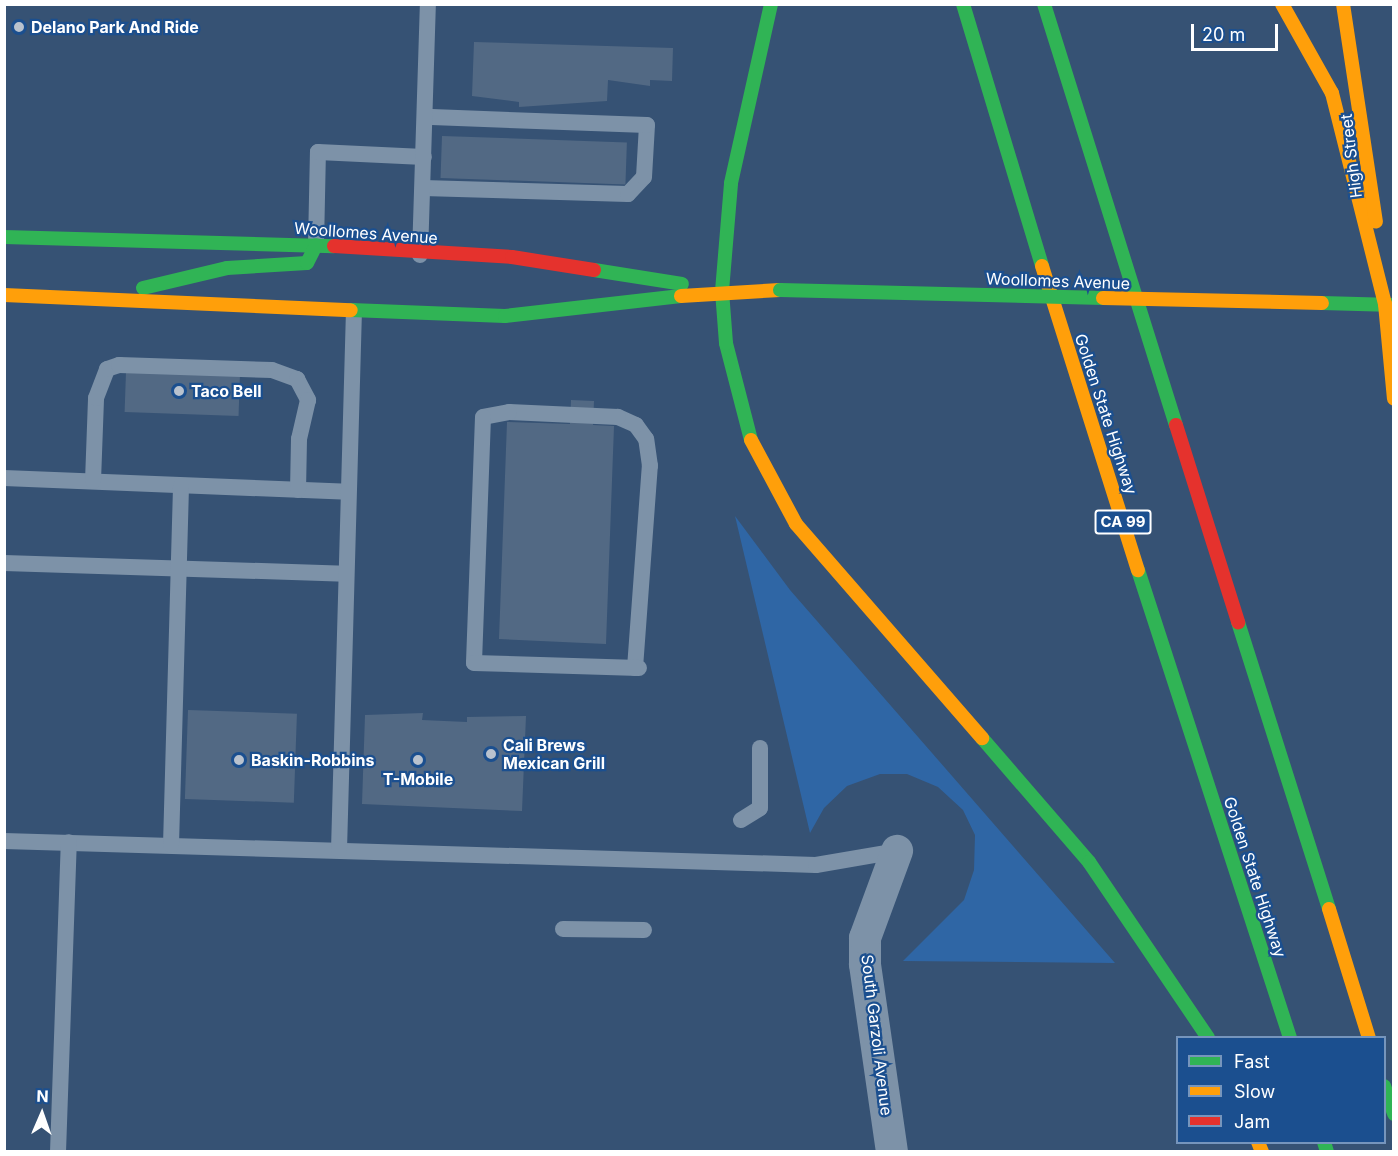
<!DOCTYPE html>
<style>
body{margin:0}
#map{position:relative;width:1398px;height:1156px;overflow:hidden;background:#365274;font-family:Inter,sans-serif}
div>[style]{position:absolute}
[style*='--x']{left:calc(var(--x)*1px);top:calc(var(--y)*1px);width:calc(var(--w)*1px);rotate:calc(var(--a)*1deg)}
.green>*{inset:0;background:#2f66a5}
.building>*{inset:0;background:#526984;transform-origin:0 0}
.lane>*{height:16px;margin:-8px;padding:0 8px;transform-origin:8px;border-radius:8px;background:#7d92a8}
.street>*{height:32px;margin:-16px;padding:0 16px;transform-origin:16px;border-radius:16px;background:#7d92a8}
.fast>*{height:14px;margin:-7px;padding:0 7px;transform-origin:7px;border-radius:7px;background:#30b455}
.slow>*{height:14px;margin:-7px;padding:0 7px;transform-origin:7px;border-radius:7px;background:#ff9f0a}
.jam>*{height:14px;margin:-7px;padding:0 7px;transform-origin:7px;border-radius:7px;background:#e5322d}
.fast-bridge>*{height:14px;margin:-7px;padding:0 7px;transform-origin:7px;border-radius:7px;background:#30b455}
.slow-bridge>*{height:14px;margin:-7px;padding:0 7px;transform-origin:7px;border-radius:7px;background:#ff9f0a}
.dots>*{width:16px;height:16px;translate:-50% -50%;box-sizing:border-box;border:3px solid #1b4f8f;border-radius:50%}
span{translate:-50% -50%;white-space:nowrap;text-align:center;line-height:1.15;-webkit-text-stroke:4.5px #1b4f8f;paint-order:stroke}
.shield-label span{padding:2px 4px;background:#1b4f8f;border:2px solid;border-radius:4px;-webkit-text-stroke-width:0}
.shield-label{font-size:15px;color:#fff;font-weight:700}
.poi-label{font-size:16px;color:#fff;font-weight:700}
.left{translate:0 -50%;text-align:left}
.street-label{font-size:16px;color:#fff}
.frame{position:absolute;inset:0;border:6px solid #fff;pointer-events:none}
.legend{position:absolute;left:1176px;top:1036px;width:210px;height:108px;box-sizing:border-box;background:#1b4f8f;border:2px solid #7695bc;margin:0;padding:8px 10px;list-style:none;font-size:18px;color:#fff}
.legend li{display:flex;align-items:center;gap:12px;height:30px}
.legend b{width:30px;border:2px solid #7695bc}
.north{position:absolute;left:12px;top:1084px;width:60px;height:60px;-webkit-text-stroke:4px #1b4f8f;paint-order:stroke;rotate:2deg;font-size:16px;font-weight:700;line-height:24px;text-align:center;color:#fff}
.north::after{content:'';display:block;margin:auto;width:21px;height:27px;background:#fff;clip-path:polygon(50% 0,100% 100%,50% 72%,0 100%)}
.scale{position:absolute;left:1191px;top:24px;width:87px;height:27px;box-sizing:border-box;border:3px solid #fff;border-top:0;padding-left:8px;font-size:18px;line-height:21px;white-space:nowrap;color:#fff;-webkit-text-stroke:4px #1b4f8f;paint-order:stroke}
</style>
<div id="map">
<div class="green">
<i style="clip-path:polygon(735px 516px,790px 590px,1115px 963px,903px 961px,964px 900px,974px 870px,975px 835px,963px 810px,938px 787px,907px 774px,880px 774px,847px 786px,824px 808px,810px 833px)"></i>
</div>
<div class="building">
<i style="clip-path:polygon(474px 42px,673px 48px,672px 81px,650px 80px,650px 86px,608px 80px,607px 101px,519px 107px,519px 102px,472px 96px)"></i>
<i style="left:442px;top:136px;width:185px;height:42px;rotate:2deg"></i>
<i style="left:126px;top:372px;width:114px;height:40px;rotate:2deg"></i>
<i style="clip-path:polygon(571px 400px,594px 401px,593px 425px,614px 426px,606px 644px,499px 639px,507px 422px,570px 424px)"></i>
<i style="left:188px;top:710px;width:109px;height:89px;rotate:2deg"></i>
<i style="clip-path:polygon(423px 713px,422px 720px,467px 722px,467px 717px,526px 716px,522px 811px,362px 804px,365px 715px)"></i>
</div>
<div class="lane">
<i style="--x:423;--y:188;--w:205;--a:1.7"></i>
<i style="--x:628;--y:194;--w:23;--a:-47"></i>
<i style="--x:644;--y:177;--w:52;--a:-86.7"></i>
<i style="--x:647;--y:125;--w:222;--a:-177.9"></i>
<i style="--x:316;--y:245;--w:93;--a:-88.8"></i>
<i style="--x:318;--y:152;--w:106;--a:2.7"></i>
<i style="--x:420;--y:255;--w:251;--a:-88.2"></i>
<i style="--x:4;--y:478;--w:344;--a:2.3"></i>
<i style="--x:93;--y:481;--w:83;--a:-87.9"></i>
<i style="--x:96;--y:398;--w:31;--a:-69"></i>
<i style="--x:107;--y:369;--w:13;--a:-18"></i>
<i style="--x:119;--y:365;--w:153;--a:1.9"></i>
<i style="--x:272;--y:370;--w:27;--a:20"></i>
<i style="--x:297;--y:379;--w:24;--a:62"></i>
<i style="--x:308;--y:400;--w:40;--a:103"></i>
<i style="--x:299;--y:439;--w:51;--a:91.1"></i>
<i style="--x:4;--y:563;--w:341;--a:1.8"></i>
<i style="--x:635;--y:668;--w:203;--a:-85.8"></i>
<i style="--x:650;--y:466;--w:27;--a:-98"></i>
<i style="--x:646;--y:439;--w:17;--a:-126"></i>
<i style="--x:636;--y:425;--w:20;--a:-156"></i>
<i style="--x:618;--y:417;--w:109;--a:-177.4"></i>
<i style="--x:509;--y:412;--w:26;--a:169"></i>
<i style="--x:483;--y:417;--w:246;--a:92.1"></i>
<i style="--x:474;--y:663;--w:165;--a:1.7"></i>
<i style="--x:741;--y:820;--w:22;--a:-32"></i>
<i style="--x:760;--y:808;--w:60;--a:-90"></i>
<i style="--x:4;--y:841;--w:812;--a:1.69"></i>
<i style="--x:816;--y:865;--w:82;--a:-9.8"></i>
<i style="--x:171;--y:845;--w:359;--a:-88.4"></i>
<i style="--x:339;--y:850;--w:539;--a:-88.41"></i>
<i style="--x:563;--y:929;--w:81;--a:0.7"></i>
<i style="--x:58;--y:1152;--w:310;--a:-88"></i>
</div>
<div class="street">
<i style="--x:892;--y:1152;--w:190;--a:-98.2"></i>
<i style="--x:865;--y:964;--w:26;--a:-90"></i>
<i style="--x:865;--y:938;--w:93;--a:-69.8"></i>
</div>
<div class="fast">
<i style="--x:963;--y:4;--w:274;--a:73.2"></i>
<i style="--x:1044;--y:4;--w:441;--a:72.6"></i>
<i style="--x:4;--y:237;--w:330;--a:1.6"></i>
<i style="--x:594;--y:270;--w:89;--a:9"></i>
<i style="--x:143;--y:288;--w:86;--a:-13.4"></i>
<i style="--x:227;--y:268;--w:80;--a:-3.6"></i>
<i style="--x:307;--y:263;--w:20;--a:-63"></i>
<i style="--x:1322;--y:303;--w:72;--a:1.6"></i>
<i style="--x:351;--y:310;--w:154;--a:2.2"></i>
<i style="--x:505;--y:316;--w:177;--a:-6.5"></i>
<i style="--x:751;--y:440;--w:100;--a:-104.5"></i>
<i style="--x:726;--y:343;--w:52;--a:-94.4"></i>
<i style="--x:722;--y:291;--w:108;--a:-85.2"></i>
<i style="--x:731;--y:183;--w:183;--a:-77.4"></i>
<i style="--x:1138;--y:570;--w:492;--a:72"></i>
<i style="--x:1238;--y:622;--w:301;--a:72.4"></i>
<i style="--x:982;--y:738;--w:164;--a:49.2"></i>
<i style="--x:1089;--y:862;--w:212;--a:55.9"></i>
<i style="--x:1384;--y:1086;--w:30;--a:70"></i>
<i style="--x:1324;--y:1142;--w:10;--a:73"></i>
</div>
<div class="slow">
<i style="--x:1282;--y:4;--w:102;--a:60.7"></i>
<i style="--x:1332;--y:93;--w:218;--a:75.9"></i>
<i style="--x:1385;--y:304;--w:95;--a:84.6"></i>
<i style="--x:1343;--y:4;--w:220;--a:81.4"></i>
<i style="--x:1042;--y:266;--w:319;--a:72.5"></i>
<i style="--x:4;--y:295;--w:347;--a:2.5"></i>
<i style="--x:681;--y:296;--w:99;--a:-3.5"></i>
<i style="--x:751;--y:440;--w:95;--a:61.8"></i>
<i style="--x:796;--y:524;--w:284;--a:49"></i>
<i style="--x:1329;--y:909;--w:135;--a:72.8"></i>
<i style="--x:1258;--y:1142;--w:11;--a:68"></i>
</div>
<div class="jam">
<i style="--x:334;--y:246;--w:178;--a:3.5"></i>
<i style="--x:512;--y:257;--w:83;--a:9"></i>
<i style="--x:1176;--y:425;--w:207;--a:72.5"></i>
</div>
<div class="fast-bridge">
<i style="--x:780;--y:290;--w:323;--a:1.4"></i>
</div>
<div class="slow-bridge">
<i style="--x:1103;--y:298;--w:219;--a:1.3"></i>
</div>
<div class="dots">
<i style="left:19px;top:27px;background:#b9c2ce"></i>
<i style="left:179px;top:391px;background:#b9c2ce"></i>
<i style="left:491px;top:754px;background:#b9c2ce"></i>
<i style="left:239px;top:760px;background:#b9c2ce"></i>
<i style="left:418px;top:760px;background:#b9c2ce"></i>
</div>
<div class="shield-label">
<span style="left:1123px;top:522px">CA 99</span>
</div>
<div class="poi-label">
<span class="left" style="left:31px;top:27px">Delano Park And Ride</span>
<span class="left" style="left:191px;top:391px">Taco Bell</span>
<span class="left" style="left:503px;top:754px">Cali Brews<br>Mexican Grill</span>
<span class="left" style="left:251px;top:760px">Baskin-Robbins</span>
<span style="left:418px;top:779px">T-Mobile</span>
</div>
<div class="street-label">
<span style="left:1351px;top:156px;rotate:-97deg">High Street</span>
<span style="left:366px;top:233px;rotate:4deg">Woollomes Avenue</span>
<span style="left:1058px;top:281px;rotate:2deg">Woollomes Avenue</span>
<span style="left:1106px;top:414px;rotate:72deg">Golden State Highway</span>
<span style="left:1255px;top:877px;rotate:72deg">Golden State Highway</span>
<span style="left:877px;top:1035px;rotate:83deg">South Garzoli Avenue</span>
</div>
<div class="frame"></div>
<ul class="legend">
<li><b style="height:8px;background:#30b455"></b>Fast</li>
<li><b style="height:8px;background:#ff9f0a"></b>Slow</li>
<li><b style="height:8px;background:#e5322d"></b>Jam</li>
</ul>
<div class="north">N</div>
<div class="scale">20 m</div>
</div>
